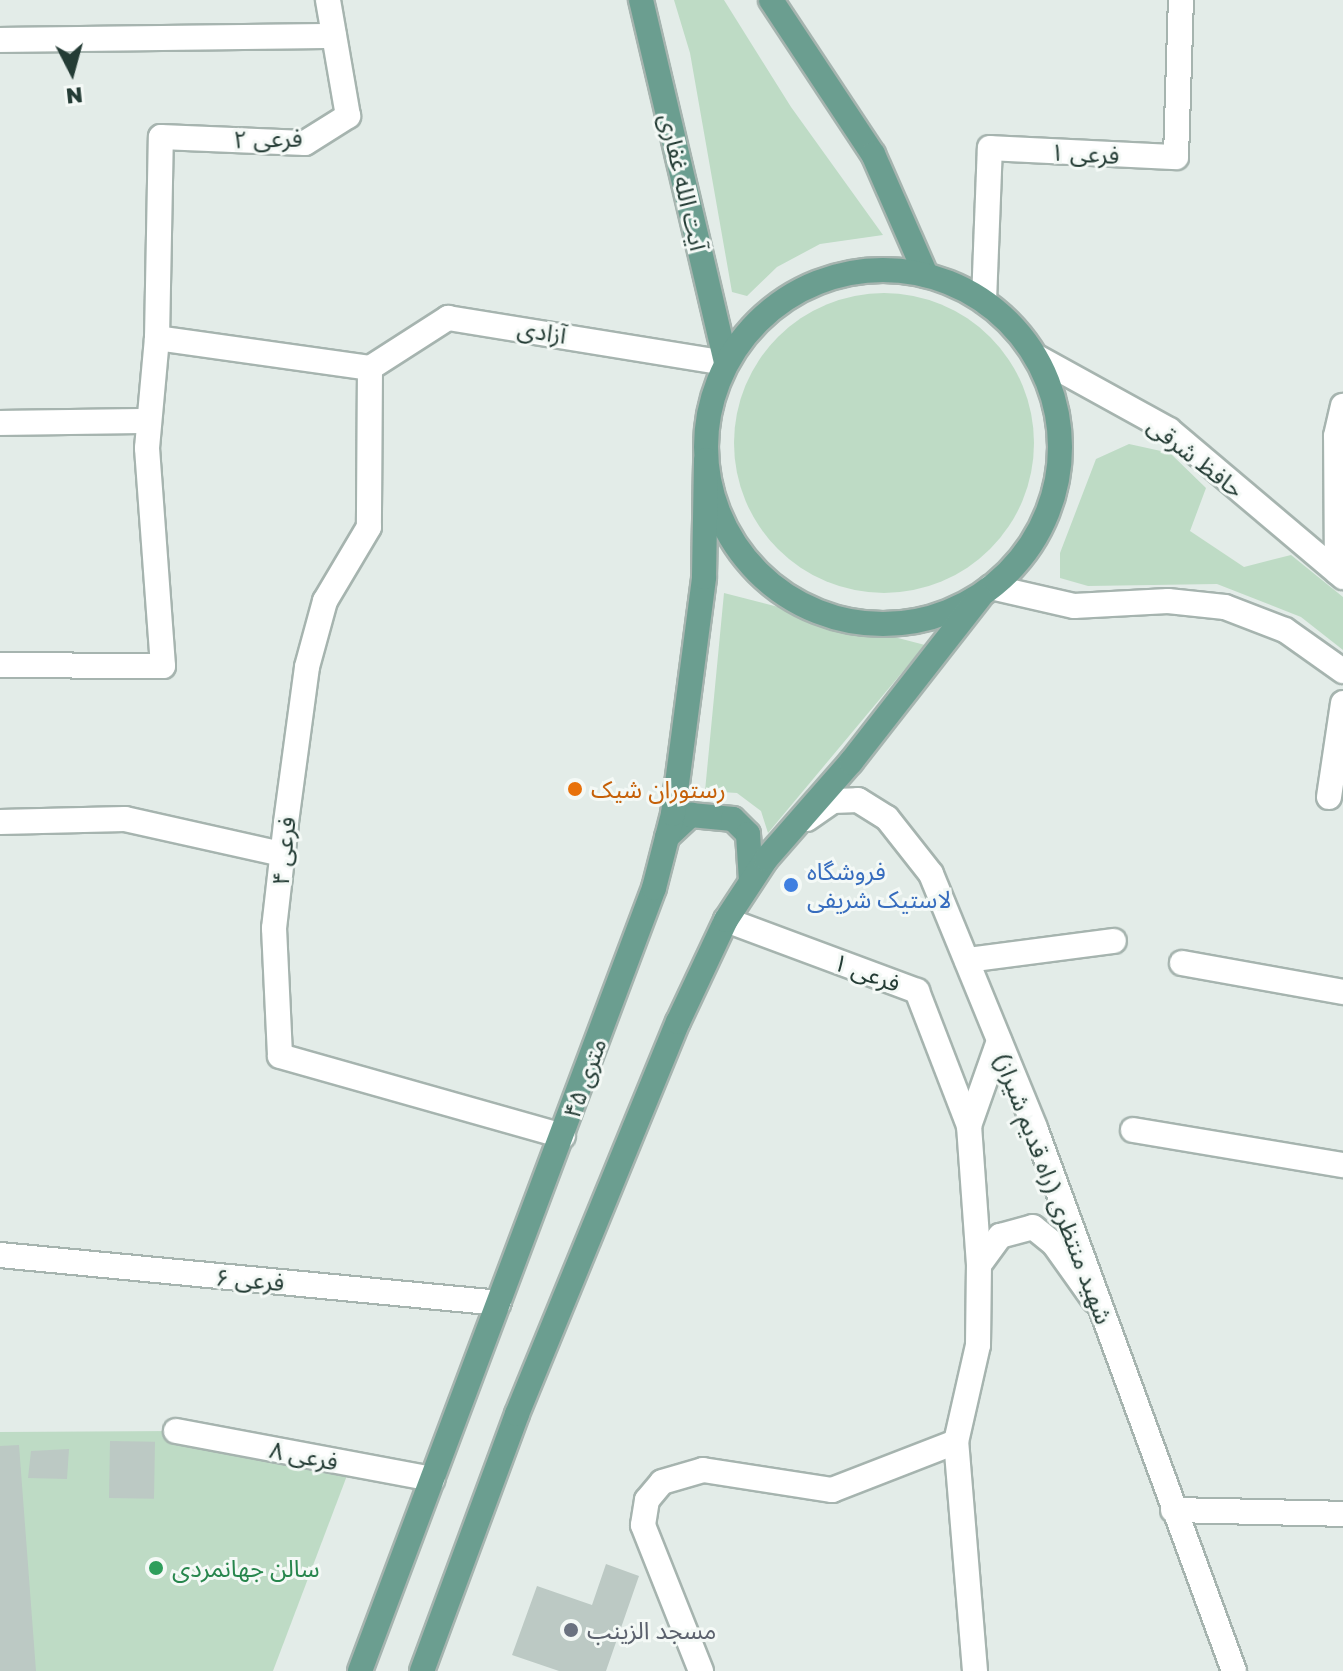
<!DOCTYPE html>
<meta charset="utf-8">
<style>
body{margin:0}
#map{position:relative;width:1343px;height:1671px;overflow:hidden;background:#e3ece8;font-family:"Golos Text","Noto Sans Arabic",sans-serif}
div>[style]{position:absolute}
[style*='--x']{left:calc(var(--x)*1px);top:calc(var(--y)*1px);width:calc(var(--w)*1px);rotate:calc(var(--a)*1deg)}
.green>*{inset:0;background:#bedbc5}
.round{border-radius:50%}
.building>*{inset:0;background:#bcc9c4;transform-origin:0 0}
.roads{filter:drop-shadow(2px 0 #a6b4af) drop-shadow(-2px 0 #a6b4af) drop-shadow(0 2px #a6b4af) drop-shadow(0 -2px #a6b4af)}
.street>*{height:24px;margin:-12px;padding:0 12px;transform-origin:12px;border-radius:12px;background:#fff}
.secondary>*{height:24px;margin:-12px;padding:0 12px;transform-origin:12px;border-radius:12px;background:#fff}
.primary>*{height:24px;margin:-12px;padding:0 12px;transform-origin:12px;border-radius:12px;background:#6b9e90}
.primary>.ring{margin:-12px;padding:0;box-sizing:content-box;background:none;border:24px solid #6b9e90;border-radius:50%}
.dots>*{width:22px;height:22px;translate:-50% -50%;box-sizing:border-box;border:4px solid #f4f9f6;border-radius:50%}
span{translate:-50% -50%;white-space:nowrap;text-align:center;line-height:1.15;-webkit-text-stroke:6px #f4f9f6;paint-order:stroke}
.street-label{font-size:24px;color:#243c35}
.food-label{font-size:24px;color:#c56008}
.left{translate:0 -50%;text-align:left}
.shop-label{font-size:24px;color:#366cbe}
.leisure-label{font-size:24px;color:#27864d}
.worship-label{font-size:24px;color:#5b616d}
.north{position:absolute;left:32px;top:32px;width:80px;height:80px;-webkit-text-stroke:6px #f4f9f6;paint-order:stroke;rotate:174deg;font-size:22px;font-weight:700;line-height:32px;text-align:center;color:#243c35}
.north::after{content:'';display:block;margin:auto;width:28px;height:36px;background:#243c35;clip-path:polygon(50% 0,100% 100%,50% 72%,0 100%)}
</style>
<div id="map">
<div class="green">
<i style="clip-path:polygon(674px 0,724px 0,791px 107px,883px 235px,820px 244px,777px 267px,747px 296px,732px 292px,690px 53px)"></i>
<i class="round" style="left:734px;top:293px;width:300px;height:300px"></i>
<i style="clip-path:polygon(1129px 444px,1170px 453px,1206px 488px,1190px 531px,1244px 567px,1291px 555px,1343px 597px,1343px 650px,1301px 617px,1217px 584px,1088px 586px,1060px 578px,1060px 553px,1096px 459px)"></i>
<i style="clip-path:polygon(724px 593px,925px 645px,768px 833px,761px 811px,737px 793px,705px 791px)"></i>
<i style="clip-path:polygon(176px 1431px,351px 1465px,273px 1671px,0 1671px,0 1432px)"></i>
</div>
<div class="building">
<i style="left:110px;top:1441px;width:45px;height:57px;rotate:1deg"></i>
<i style="clip-path:polygon(19px 1445px,36px 1671px,0 1671px,0 1446px)"></i>
<i style="clip-path:polygon(69px 1449px,67px 1479px,28px 1478px,31px 1451px)"></i>
<i style="clip-path:polygon(606px 1564px,639px 1576px,606px 1671px,559px 1671px,512px 1655px,537px 1586px,592px 1605px)"></i>
</div>
<div class="roads">
<div class="street">
<i style="--x:0;--y:40;--w:334;--a:-0.7"></i>
<i style="--x:984;--y:301;--w:153;--a:-87.8"></i>
<i style="--x:990;--y:148;--w:186;--a:2.8"></i>
<i style="--x:1176;--y:157;--w:157;--a:-88.2"></i>
<i style="--x:157;--y:338;--w:215;--a:8"></i>
<i style="--x:370;--y:368;--w:159;--a:90.4"></i>
<i style="--x:369;--y:527;--w:86;--a:120.7"></i>
<i style="--x:325;--y:601;--w:68;--a:105.3"></i>
<i style="--x:307;--y:667;--w:157;--a:97.7"></i>
<i style="--x:286;--y:823;--w:106;--a:96.5"></i>
<i style="--x:274;--y:928;--w:128;--a:87.3"></i>
<i style="--x:280;--y:1056;--w:294;--a:15.8"></i>
<i style="--x:370;--y:368;--w:93;--a:-32.7"></i>
<i style="--x:448;--y:318;--w:282;--a:9.2"></i>
<i style="--x:0;--y:423;--w:147;--a:-0.8"></i>
<i style="--x:1337;--y:572;--w:136;--a:-90.4"></i>
<i style="--x:1336;--y:436;--w:31;--a:-77"></i>
<i style="--x:0;--y:665;--w:163;--a:0.4"></i>
<i style="--x:163;--y:666;--w:219;--a:-94.2"></i>
<i style="--x:147;--y:448;--w:110;--a:-84.8"></i>
<i style="--x:157;--y:338;--w:201;--a:-88.9"></i>
<i style="--x:161;--y:137;--w:144;--a:2.4"></i>
<i style="--x:305;--y:143;--w:51;--a:-32.1"></i>
<i style="--x:348;--y:116;--w:118;--a:-99.8"></i>
<i style="--x:1329;--y:797;--w:95;--a:-81.5"></i>
<i style="--x:0;--y:822;--w:125;--a:-1.4"></i>
<i style="--x:125;--y:819;--w:161;--a:12.6"></i>
<i style="--x:726;--y:920;--w:204;--a:20.4"></i>
<i style="--x:917;--y:991;--w:145;--a:68.9"></i>
<i style="--x:967;--y:960;--w:148;--a:-7.4"></i>
<i style="--x:1182;--y:963;--w:164;--a:10.2"></i>
<i style="--x:1133;--y:1130;--w:213;--a:9.5"></i>
<i style="--x:0;--y:1255;--w:501;--a:5.49"></i>
<i style="--x:979;--y:1265;--w:36;--a:-54"></i>
<i style="--x:1000;--y:1236;--w:34;--a:-15"></i>
<i style="--x:1033;--y:1227;--w:27;--a:39"></i>
<i style="--x:1054;--y:1244;--w:69;--a:54.5"></i>
<i style="--x:176;--y:1431;--w:261;--a:10.6"></i>
<i style="--x:1173;--y:1510;--w:170;--a:1.3"></i>
<i style="--x:701;--y:1671;--w:157;--a:-111.7"></i>
<i style="--x:643;--y:1525;--w:25;--a:-81"></i>
<i style="--x:647;--y:1500;--w:23;--a:-50"></i>
<i style="--x:662;--y:1482;--w:43;--a:-16.3"></i>
<i style="--x:703;--y:1470;--w:131;--a:8.8"></i>
<i style="--x:832;--y:1490;--w:133;--a:-21.2"></i>
<i style="--x:975;--y:1671;--w:230;--a:-94.7"></i>
<i style="--x:956;--y:1442;--w:99;--a:-77.2"></i>
<i style="--x:978;--y:1345;--w:80;--a:-89.3"></i>
<i style="--x:979;--y:1265;--w:139;--a:-94.1"></i>
<i style="--x:969;--y:1126;--w:90;--a:-70.6"></i>
</div>
<div class="secondary">
<i style="--x:1037;--y:357;--w:151;--a:28.9"></i>
<i style="--x:1169;--y:430;--w:228;--a:40.2"></i>
<i style="--x:991;--y:587;--w:85;--a:12.9"></i>
<i style="--x:1074;--y:606;--w:94;--a:-3"></i>
<i style="--x:1168;--y:601;--w:57;--a:6"></i>
<i style="--x:1225;--y:607;--w:64;--a:21"></i>
<i style="--x:1285;--y:630;--w:71;--a:35.3"></i>
<i style="--x:807;--y:819;--w:32;--a:-35"></i>
<i style="--x:833;--y:801;--w:25;--a:-2"></i>
<i style="--x:858;--y:800;--w:34;--a:32"></i>
<i style="--x:887;--y:818;--w:71;--a:51.8"></i>
<i style="--x:931;--y:874;--w:274;--a:67.7"></i>
<i style="--x:1035;--y:1128;--w:578;--a:69.87"></i>
</div>
<div class="primary">
<i style="--x:641;--y:0;--w:373;--a:76.8"></i>
<i style="--x:771;--y:0;--w:185;--a:56.5"></i>
<i style="--x:873;--y:154;--w:132;--a:66.3"></i>
<i class="ring" style="left:706px;top:270px;width:330px;height:330px"></i>
<i style="--x:667;--y:837;--w:33;--a:-43"></i>
<i style="--x:691;--y:815;--w:42;--a:5.4"></i>
<i style="--x:733;--y:819;--w:21;--a:45"></i>
<i style="--x:748;--y:834;--w:47;--a:86.3"></i>
<i style="--x:360;--y:1671;--w:836;--a:-69.42"></i>
<i style="--x:654;--y:888;--w:76;--a:-75.6"></i>
<i style="--x:673;--y:814;--w:239;--a:-82.5"></i>
<i style="--x:704;--y:577;--w:117;--a:-89"></i>
<i style="--x:422;--y:1671;--w:274;--a:-69.7"></i>
<i style="--x:517;--y:1414;--w:424;--a:-67.7"></i>
<i style="--x:678;--y:1022;--w:113;--a:-64.8"></i>
<i style="--x:726;--y:920;--w:73;--a:-56.7"></i>
<i style="--x:766;--y:859;--w:129;--a:-48.8"></i>
<i style="--x:851;--y:762;--w:209;--a:-52"></i>
</div>
</div>
<div class="dots">
<i style="left:575px;top:789px;background:#e8710a"></i>
<i style="left:791px;top:885px;background:#3f7fe0"></i>
<i style="left:156px;top:1568px;background:#2e9e5b"></i>
<i style="left:571px;top:1630px;background:#6b7280"></i>
</div>
<div class="street-label">
<span style="left:268px;top:138px;rotate:-1deg">فرعی ۲</span>
<span style="left:1085px;top:153px;rotate:3deg">فرعی ۱</span>
<span style="left:684px;top:182px;rotate:77deg">آیت الله غفاری</span>
<span style="left:542px;top:331px;rotate:9deg">آزادی</span>
<span style="left:1196px;top:457px;rotate:38deg">حافظ شرقی</span>
<span style="left:283px;top:851px;rotate:-84deg">فرعی ۴</span>
<span style="left:867px;top:972px;rotate:20deg">فرعی ۱</span>
<span style="left:584px;top:1078px;rotate:-70deg">۴۵ متری</span>
<span style="left:1054px;top:1188px;rotate:69deg">شهید منتظری (راه قدیم شیراز)</span>
<span style="left:250px;top:1279px;rotate:5deg">فرعی ۶</span>
<span style="left:304px;top:1455px;rotate:11deg">فرعی ۸</span>
</div>
<div class="food-label">
<span class="left" style="left:591px;top:789px">رستوران شیک</span>
</div>
<div class="shop-label">
<span class="left" style="left:807px;top:885px">فروشگاه<br>لاستیک شریفی</span>
</div>
<div class="leisure-label">
<span class="left" style="left:172px;top:1568px">سالن جهانمردی</span>
</div>
<div class="worship-label">
<span class="left" style="left:587px;top:1630px">مسجد الزینب</span>
</div>
<div class="north">N</div>
</div>
